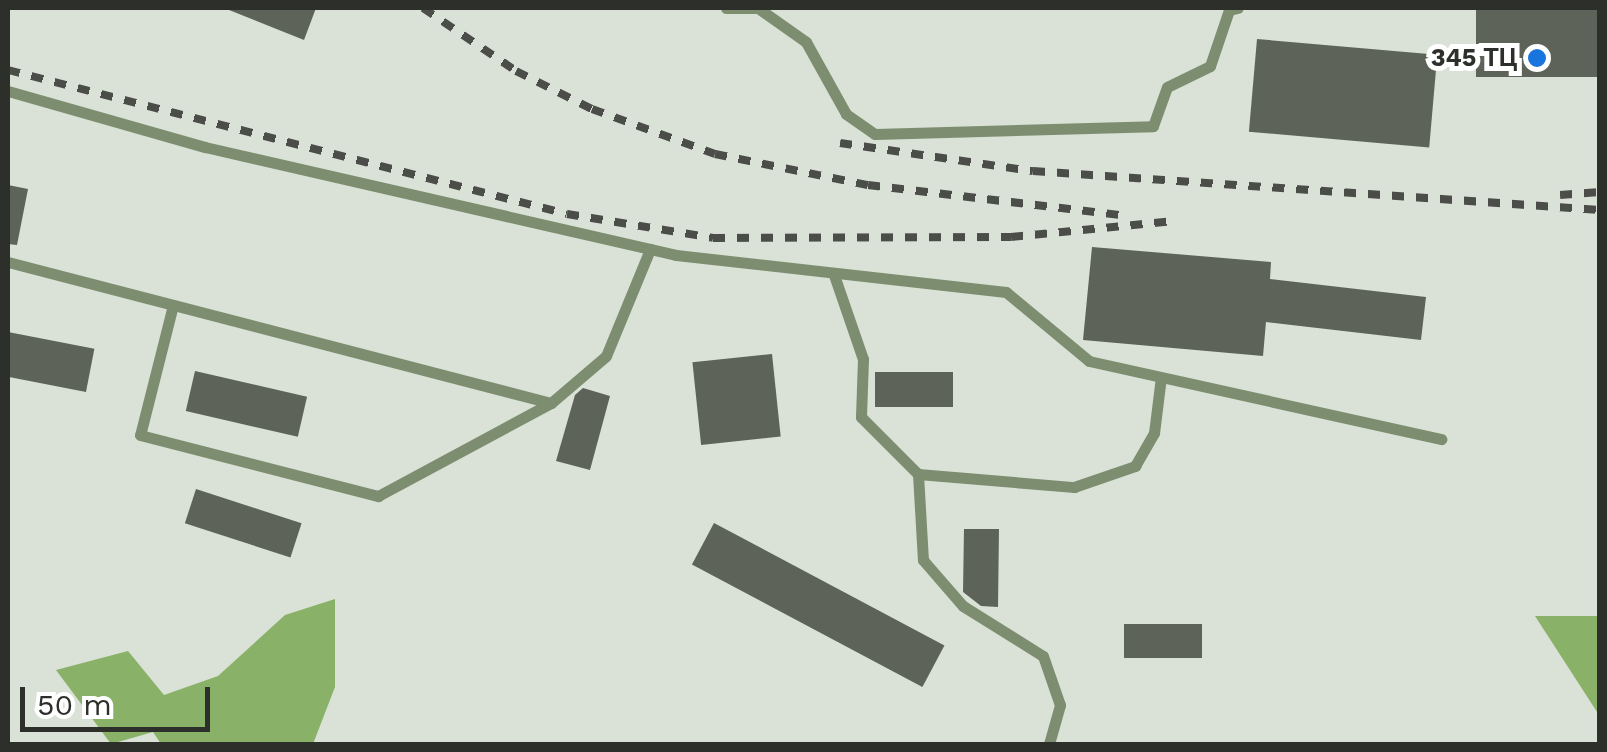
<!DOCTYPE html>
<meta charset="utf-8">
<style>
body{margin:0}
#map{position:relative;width:1607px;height:752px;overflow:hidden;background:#dae1d6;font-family:"Work Sans",sans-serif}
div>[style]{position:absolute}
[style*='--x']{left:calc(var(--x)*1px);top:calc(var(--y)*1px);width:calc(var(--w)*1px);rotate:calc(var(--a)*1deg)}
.forest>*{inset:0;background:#89b268}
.building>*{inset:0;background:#5e635a;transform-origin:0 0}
.lane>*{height:11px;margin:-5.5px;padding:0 5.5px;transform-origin:5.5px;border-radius:5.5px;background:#7c8e6f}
.rail>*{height:8px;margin-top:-4px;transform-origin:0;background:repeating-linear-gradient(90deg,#4a4d48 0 12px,transparent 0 24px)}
.dots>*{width:28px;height:28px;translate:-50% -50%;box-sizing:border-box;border:5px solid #fff;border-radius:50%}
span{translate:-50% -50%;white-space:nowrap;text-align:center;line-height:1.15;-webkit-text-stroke:10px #fff;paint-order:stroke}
.poi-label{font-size:25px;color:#2d2f2b;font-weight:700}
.right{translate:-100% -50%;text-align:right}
.frame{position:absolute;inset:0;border:10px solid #2d2f2b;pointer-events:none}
.scale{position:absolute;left:20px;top:687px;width:190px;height:45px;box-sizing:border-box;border:5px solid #2d2f2b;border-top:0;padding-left:12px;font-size:30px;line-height:35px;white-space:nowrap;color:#2d2f2b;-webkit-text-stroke:8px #fff;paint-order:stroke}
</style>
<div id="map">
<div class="forest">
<i style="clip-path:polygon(335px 599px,335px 687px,313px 744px,161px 744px,153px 732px,111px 744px,56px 670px,128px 651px,164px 695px,218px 676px,285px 615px)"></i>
<i style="clip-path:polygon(1535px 616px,1599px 616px,1599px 715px)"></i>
</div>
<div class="building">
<i style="clip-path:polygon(224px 8px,316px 8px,304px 40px)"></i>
<i style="left:1476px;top:8px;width:124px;height:69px"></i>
<i style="left:1257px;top:39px;width:181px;height:93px;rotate:5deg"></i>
<i style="clip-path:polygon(8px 185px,28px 189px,17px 245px,8px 244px)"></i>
<i style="clip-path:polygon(1092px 247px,1271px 262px,1270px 279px,1426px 297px,1421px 340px,1266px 322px,1263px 356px,1083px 340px)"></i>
<i style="left:8px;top:332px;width:88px;height:44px;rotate:11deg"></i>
<i style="left:772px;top:354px;width:83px;height:80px;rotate:84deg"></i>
<i style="left:195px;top:371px;width:115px;height:41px;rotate:13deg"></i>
<i style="left:953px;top:372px;width:35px;height:78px;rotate:90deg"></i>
<i style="clip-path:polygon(583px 388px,610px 396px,590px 470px,556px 461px,575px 395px)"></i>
<i style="left:196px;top:489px;width:111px;height:36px;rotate:18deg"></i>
<i style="left:714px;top:523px;width:261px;height:47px;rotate:28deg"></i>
<i style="clip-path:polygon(964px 529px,999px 529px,998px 607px,981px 606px,963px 592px)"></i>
<i style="left:1202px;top:624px;width:34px;height:78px;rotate:90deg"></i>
</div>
<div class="lane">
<i style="--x:726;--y:8;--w:32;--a:0"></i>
<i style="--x:758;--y:8;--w:59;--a:35.3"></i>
<i style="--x:806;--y:42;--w:82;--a:60.9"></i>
<i style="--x:846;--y:114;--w:35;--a:35"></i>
<i style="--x:875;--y:134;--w:278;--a:-1.6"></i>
<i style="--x:1153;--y:126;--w:41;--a:-70.3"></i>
<i style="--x:1167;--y:87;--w:48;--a:-26"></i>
<i style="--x:1210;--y:66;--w:59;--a:-71.3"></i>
<i style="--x:1229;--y:10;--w:9;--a:-13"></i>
<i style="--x:8;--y:91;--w:205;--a:15.9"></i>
<i style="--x:205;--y:147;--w:483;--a:12.9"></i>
<i style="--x:676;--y:255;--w:332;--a:6.4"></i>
<i style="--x:1006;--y:292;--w:108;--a:39.7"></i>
<i style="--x:1089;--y:361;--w:361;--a:12.5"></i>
<i style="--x:8;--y:262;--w:561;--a:14.56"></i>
<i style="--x:551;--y:403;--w:72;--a:-40.5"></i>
<i style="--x:606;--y:356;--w:116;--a:-67.6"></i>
<i style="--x:834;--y:275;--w:89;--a:71"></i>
<i style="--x:863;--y:359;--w:58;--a:92"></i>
<i style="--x:861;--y:417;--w:81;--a:45"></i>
<i style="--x:918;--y:474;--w:157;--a:4.8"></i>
<i style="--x:1074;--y:487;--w:65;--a:-19"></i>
<i style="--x:1135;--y:466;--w:38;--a:-60"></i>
<i style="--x:1154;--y:433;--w:56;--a:-82.9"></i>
<i style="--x:173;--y:305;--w:134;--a:104.2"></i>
<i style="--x:140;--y:435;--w:246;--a:14.4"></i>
<i style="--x:378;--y:496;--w:196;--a:-28.3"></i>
<i style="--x:918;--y:474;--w:86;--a:86.7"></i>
<i style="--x:923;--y:560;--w:61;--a:49"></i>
<i style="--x:963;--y:606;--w:94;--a:32"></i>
<i style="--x:1043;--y:656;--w:52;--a:70.9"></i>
<i style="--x:1060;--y:705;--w:41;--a:105.8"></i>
</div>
<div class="rail">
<i style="--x:423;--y:8;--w:112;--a:34.1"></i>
<i style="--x:516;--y:71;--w:85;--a:26.6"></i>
<i style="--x:592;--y:109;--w:131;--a:20.1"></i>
<i style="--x:715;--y:154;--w:156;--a:11.5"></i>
<i style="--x:868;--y:185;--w:263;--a:6.8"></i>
<i style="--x:8;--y:70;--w:577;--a:14.45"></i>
<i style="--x:567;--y:214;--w:148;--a:9.3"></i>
<i style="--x:713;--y:238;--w:298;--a:-0.2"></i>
<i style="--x:1011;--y:237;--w:164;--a:-5.6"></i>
<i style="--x:840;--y:143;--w:195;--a:8.3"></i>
<i style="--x:1033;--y:171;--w:568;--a:3.93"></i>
<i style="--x:1560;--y:195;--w:40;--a:-4.3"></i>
</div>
<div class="dots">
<i style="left:1537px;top:58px;background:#1975de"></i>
</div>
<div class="poi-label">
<span class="right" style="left:1517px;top:58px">345 ТЦ</span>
</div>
<div class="frame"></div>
<div class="scale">50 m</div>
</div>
